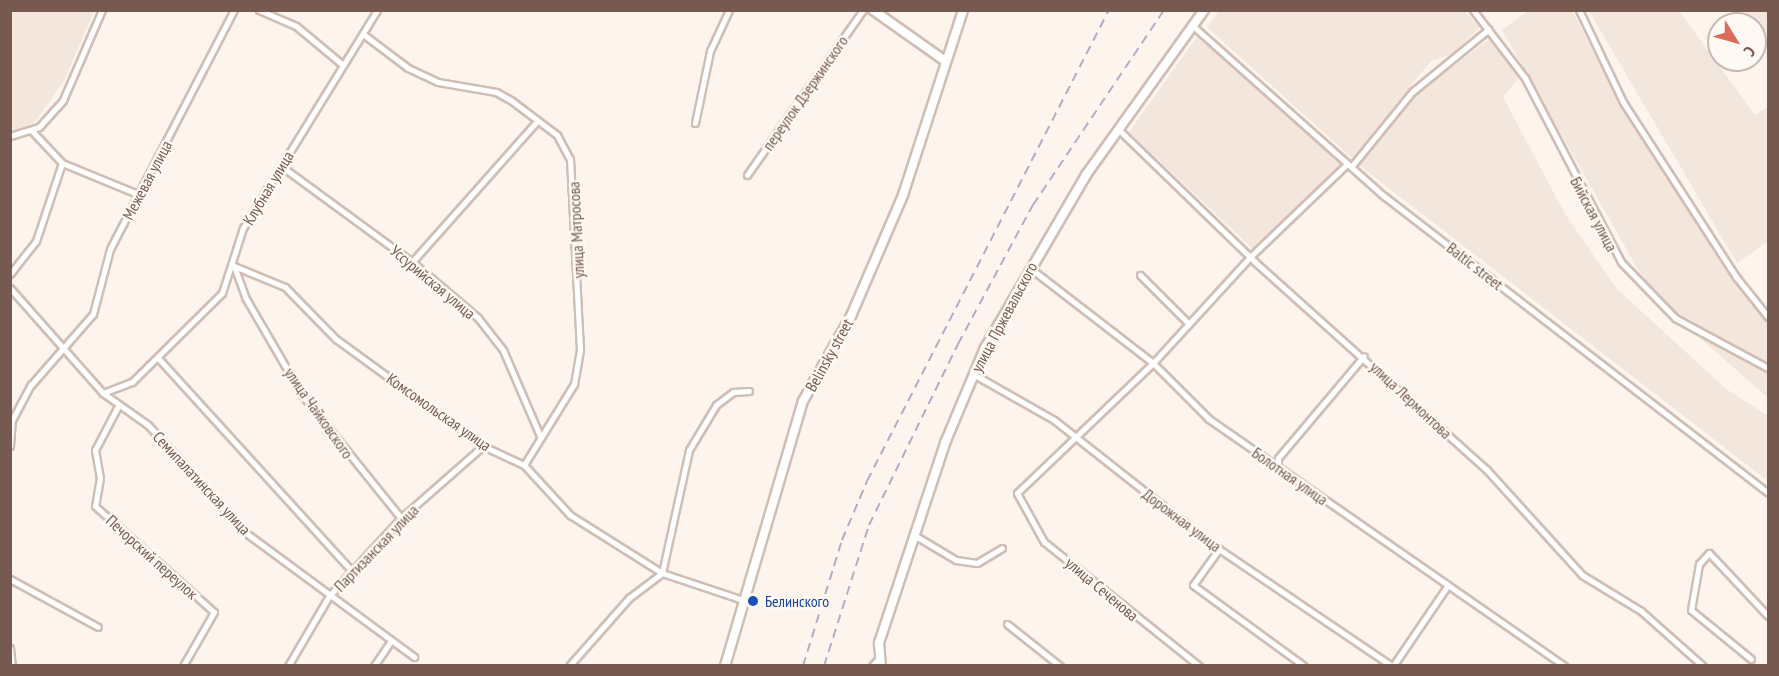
<!DOCTYPE html>
<meta charset="utf-8">
<style>
body{margin:0}
#map{position:relative;width:1779px;height:676px;overflow:hidden;background:#fcf4ed;font-family:"PT Sans Narrow",sans-serif}
div>[style]{position:absolute}
[style*='--x']{left:calc(var(--x)*1px);top:calc(var(--y)*1px);width:calc(var(--w)*1px);rotate:calc(var(--a)*1deg)}
.residential>*{inset:0;background:#f3e6dc}
.roads{filter:drop-shadow(2px 0 #d0beb5) drop-shadow(-2px 0 #d0beb5) drop-shadow(0 2px #d0beb5) drop-shadow(0 -2px #d0beb5)}
.minor>*{height:5px;margin:-2.5px;padding:0 2.5px;transform-origin:2.5px;border-radius:2.5px;background:#fff}
.secondary>*{height:8px;margin:-4px;padding:0 4px;transform-origin:4px;border-radius:4px;background:#fff}
.rail>*{height:2px;margin-top:-1px;transform-origin:0;background:repeating-linear-gradient(90deg,#b6aac6 0 9px,transparent 0 15px)}
.dots>*{width:16px;height:16px;translate:-50% -50%;box-sizing:border-box;border:3px solid #fef9f3;border-radius:50%}
span{translate:-50% -50%;white-space:nowrap;text-align:center;line-height:1.15;-webkit-text-stroke:5px #fef9f3;paint-order:stroke}
.street-label{font-size:16px;color:#765a50}
.transit-label{font-size:16px;color:#164399}
.left{translate:0 -50%;text-align:left}
.frame{position:absolute;inset:0;border:12px solid #765a50;pointer-events:none}
.north{position:absolute;left:1707px;top:12px;width:60px;height:60px;box-sizing:border-box;background:#fef9f3;border:2px solid #c8b9b2;border-radius:50%;rotate:127deg;font-size:16px;font-weight:700;line-height:24px;text-align:center;color:#765a50}
.north::after{content:'';display:block;margin:auto;width:21px;height:27px;background:#db6c5c;clip-path:polygon(50% 0,100% 100%,50% 72%,0 100%)}
</style>
<div id="map">
<div class="residential">
<i style="clip-path:polygon(11px 10px,94px 11px,64px 81px,32px 126px,15px 131px,10px 129px)"></i>
<i style="clip-path:polygon(1219px 11px,1464px 11px,1480px 27px,1452px 54px,1431px 61px,1352px 158px,1207px 27px)"></i>
<i style="clip-path:polygon(1528px 11px,1572px 11px,1622px 107px,1717px 257px,1768px 321px,1768px 398px,1675px 316px,1640px 273px,1502px 30px)"></i>
<i style="clip-path:polygon(1589px 11px,1679px 11px,1755px 115px,1768px 107px,1768px 241px,1737px 263px)"></i>
<i style="clip-path:polygon(1732px 11px,1768px 11px,1768px 57px,1755px 40px,1755px 24px,1744px 24px)"></i>
<i style="clip-path:polygon(1493px 36px,1519px 78px,1503px 97px,1565px 214px,1616px 288px,1726px 389px,1768px 416px,1768px 481px,1359px 165px,1417px 94px)"></i>
<i style="clip-path:polygon(1197px 37px,1342px 164px,1254px 250px,1129px 132px)"></i>
</div>
<div class="roads">
<div class="minor">
<i style="--x:259;--y:10;--w:40;--a:23.4"></i>
<i style="--x:296;--y:26;--w:61;--a:39.7"></i>
<i style="--x:1473;--y:10;--w:86;--a:52.6"></i>
<i style="--x:1525;--y:78;--w:208;--a:62.4"></i>
<i style="--x:1621;--y:262;--w:78;--a:46"></i>
<i style="--x:1675;--y:318;--w:106;--a:28.3"></i>
<i style="--x:1579;--y:10;--w:102;--a:64.4"></i>
<i style="--x:1623;--y:102;--w:210;--a:57.1"></i>
<i style="--x:1737;--y:278;--w:50;--a:51.5"></i>
<i style="--x:1193;--y:26;--w:256;--a:41.7"></i>
<i style="--x:1384;--y:196;--w:485;--a:37.7"></i>
<i style="--x:363;--y:34;--w:56;--a:37.1"></i>
<i style="--x:408;--y:68;--w:33;--a:25"></i>
<i style="--x:438;--y:82;--w:59;--a:9.8"></i>
<i style="--x:496;--y:92;--w:18;--a:29"></i>
<i style="--x:512;--y:101;--w:56;--a:37.1"></i>
<i style="--x:557;--y:135;--w:27;--a:62"></i>
<i style="--x:570;--y:159;--w:191;--a:87"></i>
<i style="--x:580;--y:350;--w:35;--a:100"></i>
<i style="--x:574;--y:384;--w:95;--a:121.7"></i>
<i style="--x:695;--y:123;--w:74;--a:-78.2"></i>
<i style="--x:710;--y:51;--w:45;--a:-65.1"></i>
<i style="--x:1119;--y:130;--w:190;--a:44.1"></i>
<i style="--x:1255;--y:262;--w:310;--a:41.9"></i>
<i style="--x:1486;--y:469;--w:143;--a:47.8"></i>
<i style="--x:1582;--y:575;--w:69;--a:31.4"></i>
<i style="--x:1641;--y:611;--w:83;--a:41.6"></i>
<i style="--x:32;--y:131;--w:44;--a:46.8"></i>
<i style="--x:62;--y:163;--w:84;--a:22.3"></i>
<i style="--x:10;--y:136;--w:30;--a:-17"></i>
<i style="--x:39;--y:127;--w:36;--a:-48"></i>
<i style="--x:63;--y:100;--w:98;--a:-66.6"></i>
<i style="--x:281;--y:166;--w:162;--a:36.2"></i>
<i style="--x:412;--y:262;--w:87;--a:40.3"></i>
<i style="--x:478;--y:318;--w:41;--a:52"></i>
<i style="--x:503;--y:350;--w:94;--a:66.7"></i>
<i style="--x:1351;--y:167;--w:97;--a:-50.9"></i>
<i style="--x:1412;--y:92;--w:99;--a:-39.3"></i>
<i style="--x:747;--y:175;--w:202;--a:-54.9"></i>
<i style="--x:412;--y:262;--w:188;--a:-48.4"></i>
<i style="--x:234;--y:266;--w:55;--a:22.4"></i>
<i style="--x:285;--y:287;--w:73;--a:45.6"></i>
<i style="--x:336;--y:339;--w:182;--a:36.1"></i>
<i style="--x:483;--y:446;--w:45;--a:24.9"></i>
<i style="--x:524;--y:465;--w:68;--a:47.4"></i>
<i style="--x:570;--y:515;--w:109;--a:32.2"></i>
<i style="--x:662;--y:573;--w:85;--a:18.4"></i>
<i style="--x:234;--y:266;--w:33;--a:70"></i>
<i style="--x:245;--y:297;--w:113;--a:59.8"></i>
<i style="--x:302;--y:395;--w:158;--a:51.2"></i>
<i style="--x:1030;--y:268;--w:155;--a:37.7"></i>
<i style="--x:1153;--y:363;--w:79;--a:45"></i>
<i style="--x:1209;--y:419;--w:433;--a:34.8"></i>
<i style="--x:10;--y:274;--w:42;--a:-51.8"></i>
<i style="--x:36;--y:241;--w:82;--a:-71.6"></i>
<i style="--x:1140;--y:275;--w:69;--a:45"></i>
<i style="--x:10;--y:288;--w:140;--a:48.5"></i>
<i style="--x:103;--y:393;--w:55;--a:35.4"></i>
<i style="--x:148;--y:425;--w:146;--a:47.8"></i>
<i style="--x:246;--y:533;--w:209;--a:36.4"></i>
<i style="--x:158;--y:358;--w:288;--a:47.7"></i>
<i style="--x:973;--y:374;--w:93;--a:29.6"></i>
<i style="--x:1054;--y:420;--w:202;--a:38.2"></i>
<i style="--x:1213;--y:545;--w:216;--a:34.1"></i>
<i style="--x:103;--y:393;--w:31;--a:-21"></i>
<i style="--x:132;--y:382;--w:127;--a:-44.7"></i>
<i style="--x:222;--y:293;--w:68;--a:-72.1"></i>
<i style="--x:243;--y:228;--w:256;--a:-58.4"></i>
<i style="--x:117;--y:408;--w:47;--a:117.6"></i>
<i style="--x:95;--y:450;--w:28;--a:80"></i>
<i style="--x:100;--y:478;--w:28;--a:100"></i>
<i style="--x:95;--y:506;--w:159;--a:41.7"></i>
<i style="--x:214;--y:612;--w:62;--a:119.9"></i>
<i style="--x:10;--y:446;--w:26;--a:-86"></i>
<i style="--x:12;--y:420;--w:40;--a:-62"></i>
<i style="--x:31;--y:385;--w:94;--a:-48.9"></i>
<i style="--x:93;--y:314;--w:67;--a:-75.3"></i>
<i style="--x:110;--y:249;--w:269;--a:-62.6"></i>
<i style="--x:1278;--y:468;--w:10;--a:-90"></i>
<i style="--x:1278;--y:458;--w:133;--a:-49.9"></i>
<i style="--x:914;--y:535;--w:49;--a:30.8"></i>
<i style="--x:956;--y:560;--w:21;--a:8"></i>
<i style="--x:977;--y:563;--w:29;--a:-31"></i>
<i style="--x:1219;--y:549;--w:44;--a:125.8"></i>
<i style="--x:1193;--y:585;--w:137;--a:36.1"></i>
<i style="--x:10;--y:579;--w:100;--a:28.6"></i>
<i style="--x:1007;--y:624;--w:68;--a:38.4"></i>
<i style="--x:10;--y:648;--w:18;--a:84"></i>
<i style="--x:1751;--y:659;--w:77;--a:-140.8"></i>
<i style="--x:1691;--y:610;--w:47;--a:-80.1"></i>
<i style="--x:1699;--y:564;--w:15;--a:-48"></i>
<i style="--x:1709;--y:553;--w:86;--a:46.9"></i>
<i style="--x:288;--y:666;--w:81;--a:-59.6"></i>
<i style="--x:329;--y:596;--w:106;--a:-47.3"></i>
<i style="--x:401;--y:518;--w:109;--a:-41.3"></i>
<i style="--x:374;--y:666;--w:30;--a:-56"></i>
<i style="--x:569;--y:666;--w:91;--a:-48.6"></i>
<i style="--x:629;--y:598;--w:41;--a:-37.1"></i>
<i style="--x:662;--y:573;--w:126;--a:-77.6"></i>
<i style="--x:689;--y:450;--w:52;--a:-59"></i>
<i style="--x:716;--y:405;--w:21;--a:-37"></i>
<i style="--x:733;--y:392;--w:16;--a:-4"></i>
<i style="--x:872;--y:666;--w:9;--a:-49"></i>
<i style="--x:1199;--y:666;--w:198;--a:-141.3"></i>
<i style="--x:1044;--y:542;--w:56;--a:-118.9"></i>
<i style="--x:1017;--y:493;--w:188;--a:-43.7"></i>
<i style="--x:1153;--y:363;--w:145;--a:-47.5"></i>
<i style="--x:1251;--y:256;--w:133;--a:-43.8"></i>
<i style="--x:1393;--y:666;--w:98;--a:-55.8"></i>
</div>
<div class="secondary">
<i style="--x:873;--y:10;--w:88;--a:35.3"></i>
<i style="--x:725;--y:666;--w:276;--a:-73.6"></i>
<i style="--x:803;--y:401;--w:98;--a:-60.5"></i>
<i style="--x:851;--y:316;--w:132;--a:-66.7"></i>
<i style="--x:903;--y:195;--w:194;--a:-72"></i>
<i style="--x:881;--y:666;--w:23;--a:-95"></i>
<i style="--x:879;--y:643;--w:211;--a:-71.7"></i>
<i style="--x:945;--y:443;--w:103;--a:-67.2"></i>
<i style="--x:985;--y:348;--w:200;--a:-59.7"></i>
<i style="--x:1086;--y:175;--w:203;--a:-54.4"></i>
</div>
</div>
<div class="rail">
<i style="--x:803;--y:666;--w:132;--a:-72.8"></i>
<i style="--x:842;--y:540;--w:64;--a:-67"></i>
<i style="--x:867;--y:481;--w:530;--a:-62.81"></i>
<i style="--x:824;--y:666;--w:148;--a:-72.3"></i>
<i style="--x:869;--y:525;--w:202;--a:-63.8"></i>
<i style="--x:958;--y:344;--w:158;--a:-61.7"></i>
<i style="--x:1033;--y:205;--w:235;--a:-56.1"></i>
</div>
<div class="dots">
<i style="left:753px;top:601px;background:#1a4fb4"></i>
</div>
<div class="street-label">
<span style="left:805px;top:93px;rotate:-55deg">переулок Дзержинского</span>
<span style="left:147px;top:180px;rotate:-62deg">Межевая улица</span>
<span style="left:268px;top:188px;rotate:-59deg">Клубная улица</span>
<span style="left:1594px;top:214px;rotate:62deg">Бийская улица</span>
<span style="left:576px;top:230px;rotate:-93deg">улица Матросова</span>
<span style="left:1475px;top:266px;rotate:38deg">Baltic street</span>
<span style="left:433px;top:282px;rotate:40deg">Уссурийская улица</span>
<span style="left:1004px;top:317px;rotate:-62deg">улица Пржевальского</span>
<span style="left:829px;top:355px;rotate:-61deg">Belinsky street</span>
<span style="left:1411px;top:400px;rotate:43deg">улица Лермонтова</span>
<span style="left:439px;top:412px;rotate:35deg">Комсомольская улица</span>
<span style="left:319px;top:413px;rotate:55deg">улица Чайковского</span>
<span style="left:1290px;top:476px;rotate:35deg">Болотная улица</span>
<span style="left:202px;top:483px;rotate:47deg">Семипалатинская улица</span>
<span style="left:1182px;top:520px;rotate:37deg">Дорожная улица</span>
<span style="left:376px;top:548px;rotate:-46deg">Партизанская улица</span>
<span style="left:152px;top:557px;rotate:42deg">Печорский переулок</span>
<span style="left:1102px;top:589px;rotate:40deg">улица Сеченова</span>
</div>
<div class="transit-label">
<span class="left" style="left:765px;top:601px">Белинского</span>
</div>
<div class="frame"></div>
<div class="north">С</div>
</div>
